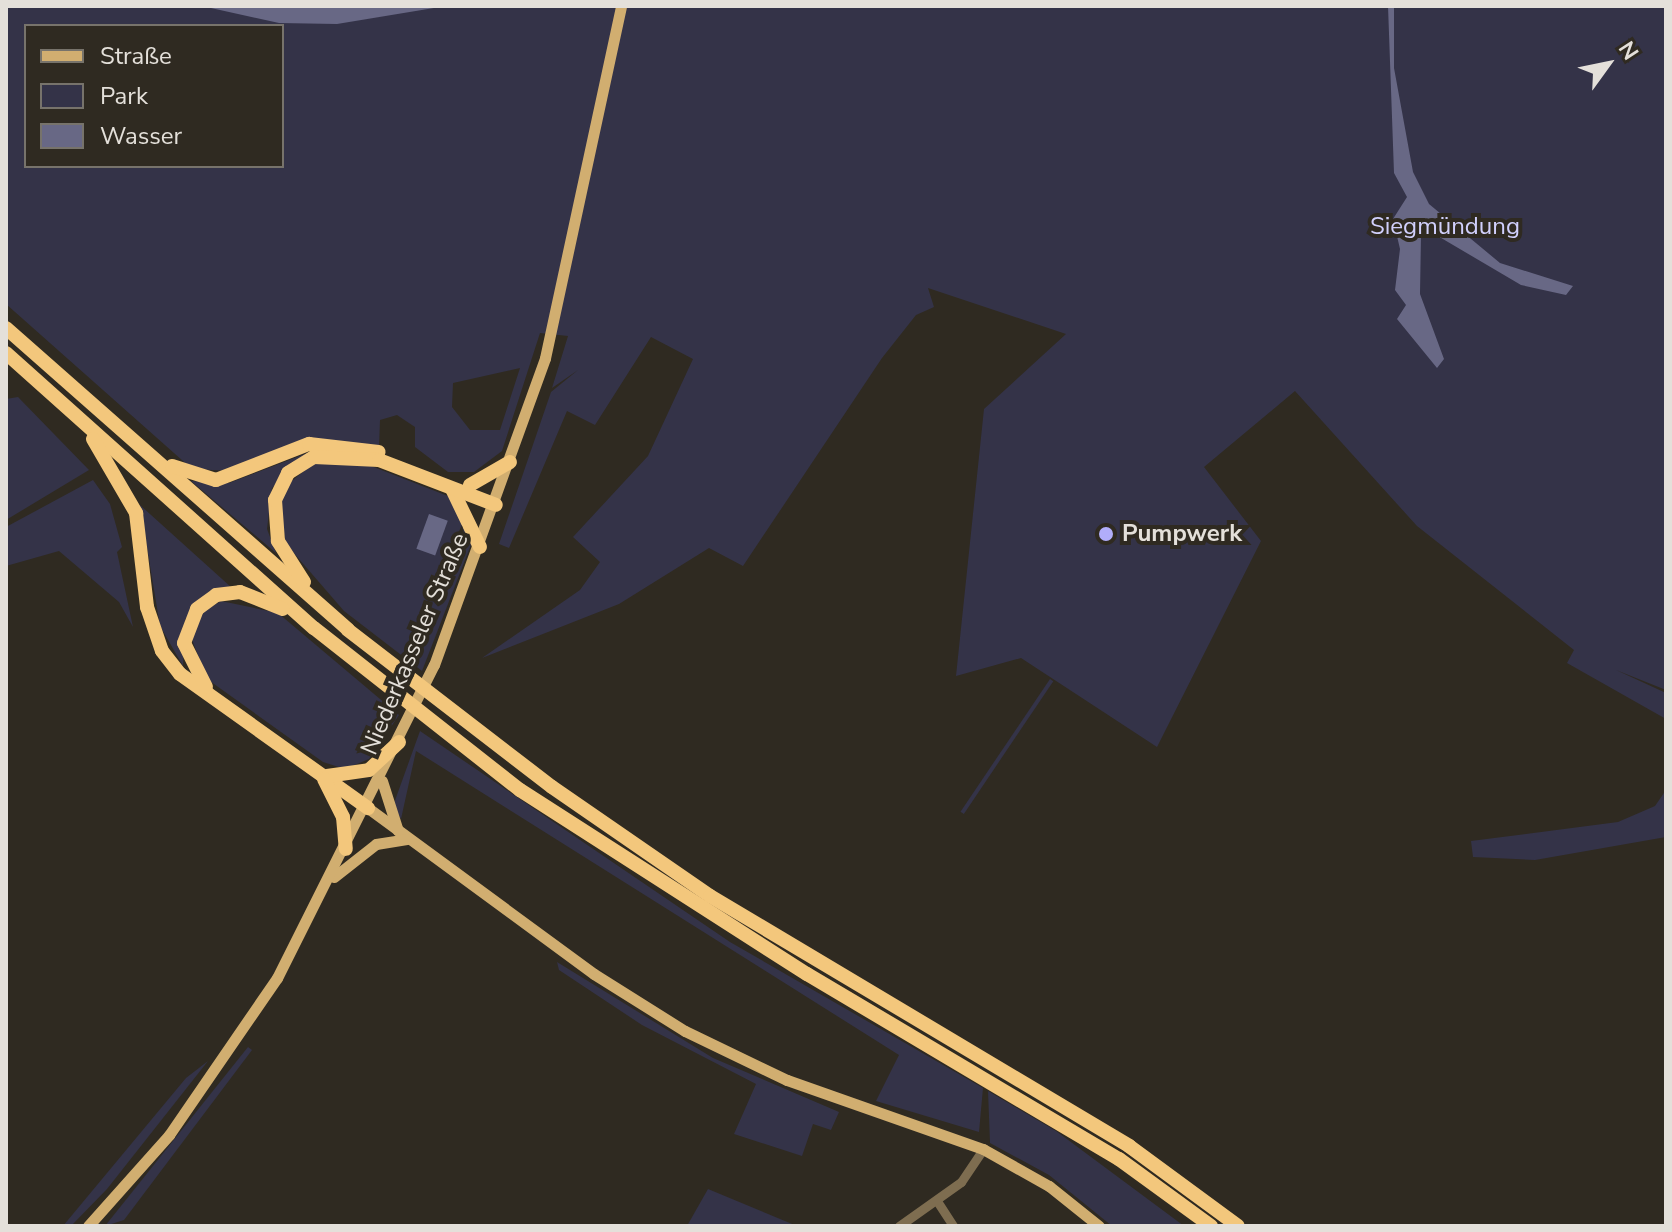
<!DOCTYPE html>
<meta charset="utf-8">
<style>
body{margin:0}
#map{position:relative;width:1672px;height:1232px;overflow:hidden;background:#2f2a21;font-family:"Nunito Sans",sans-serif}
div>[style]{position:absolute}
[style*='--x']{left:calc(var(--x)*1px);top:calc(var(--y)*1px);width:calc(var(--w)*1px);rotate:calc(var(--a)*1deg)}
.green>*{inset:0;background:#343348;transform-origin:0 0}
.water>*{inset:0;background:#686885;transform-origin:0 0}
.minor>*{height:9px;margin:-4.5px;padding:0 4.5px;transform-origin:4.5px;border-radius:4.5px;background:#7e6d50}
.major>*{height:11px;margin:-5.5px;padding:0 5.5px;transform-origin:5.5px;border-radius:5.5px;background:#d1ae70}
.highway>*{height:14px;margin:-7px;padding:0 7px;transform-origin:7px;border-radius:7px;background:#f3c77c}
.dots>*{width:22px;height:22px;translate:-50% -50%;box-sizing:border-box;border:4px solid #2f2a21;border-radius:50%}
span{translate:-50% -50%;white-space:nowrap;text-align:center;line-height:1.15;-webkit-text-stroke:8px #2f2a21;paint-order:stroke}
.park-label{font-size:24px;color:#d1d0fc}
.poi-label{font-size:24px;color:#e4e0da;font-weight:700}
.left{translate:0 -50%;text-align:left}
.street-label{font-size:24px;color:#e4e0da}
.frame{position:absolute;inset:0;border:8px solid #e4e0da;pointer-events:none}
.legend{position:absolute;left:24px;top:24px;width:260px;height:144px;box-sizing:border-box;background:#2f2a21;border:2px solid #77736b;margin:0;padding:10px 14px;list-style:none;font-size:24px;color:#e4e0da}
.legend li{display:flex;align-items:center;gap:16px;height:40px}
.legend b{width:40px;border:2px solid #77736b}
.north{position:absolute;left:1568px;top:24px;width:80px;height:80px;-webkit-text-stroke:6px #2f2a21;paint-order:stroke;rotate:57deg;font-size:22px;font-weight:700;line-height:32px;text-align:center;color:#e4e0da}
.north::after{content:'';display:block;margin:auto;width:28px;height:36px;background:#e4e0da;clip-path:polygon(50% 0,100% 100%,50% 72%,0 100%)}
</style>
<div id="map">
<div class="green">
<i style="clip-path:polygon(evenodd,6px 6px,1666px 6px,1666px 690px,1616px 670px,1666px 693px,1666px 719px,1567px 663px,1574px 650px,1417px 526px,1295px 391px,1204px 467px,1261px 541px,1157px 747px,1021px 658px,956px 676px,984px 409px,1066px 334px,928px 288px,934px 307px,916px 315px,882px 358px,743px 566px,709px 548px,619px 604px,482px 658px,580px 590px,600px 562px,573px 537px,648px 456px,693px 359px,651px 337px,595px 425px,567px 411px,509px 548px,499px 544px,551px 392px,578px 370px,552px 388px,568px 336px,540px 333px,502px 451px,474px 472px,448px 472px,415px 447px,415px 427px,397px 415px,380px 420px,379px 448px,314px 438px,233px 471px,192px 469px,6px 304px,6px 6px,26px 26px,282px 26px,282px 166px,26px 166px,26px 26px,6px 6px,520px 368px,500px 430px,470px 430px,452px 407px,453px 383px,520px 368px)"></i>
<i style="clip-path:polygon(18px 397px,89px 470px,6px 520px,6px 399px)"></i>
<i style="clip-path:polygon(310px 452px,272px 488px,267px 529px,276px 553px,191px 481px,229px 483px)"></i>
<i style="clip-path:polygon(318px 460px,361px 462px,453px 498px,472px 542px,422px 671px,344px 611px,286px 544px,279px 506px,289px 483px)"></i>
<i style="clip-path:polygon(93px 480px,110px 504px,122px 547px,117px 552px,133px 627px,119px 602px,59px 551px,6px 566px,6px 527px)"></i>
<i style="clip-path:polygon(140px 505px,232px 588px,185px 619px,183px 666px,160px 626px)"></i>
<i style="clip-path:polygon(221px 601px,278px 613px,399px 715px,369px 759px,345px 769px,323px 762px,207px 679px,191px 637px,199px 614px)"></i>
<i style="left:1050px;top:679px;width:4px;height:160px;rotate:34deg"></i>
<i style="clip-path:polygon(420px 731px,730px 942px,983px 1088px,979px 1132px,876px 1101px,899px 1055px,416px 751px,401px 819px,393px 806px)"></i>
<i style="clip-path:polygon(1666px 790px,1666px 837px,1535px 860px,1473px 857px,1471px 841px,1618px 822px,1655px 806px)"></i>
<i style="clip-path:polygon(557px 962px,713px 1058px,839px 1112px,831px 1130px,813px 1124px,802px 1156px,734px 1134px,756px 1084px,642px 1025px,559px 970px)"></i>
<i style="clip-path:polygon(248px 1047px,252px 1050px,124px 1220px,105px 1226px)"></i>
<i style="clip-path:polygon(208px 1061px,107px 1189px,71px 1226px,63px 1226px,186px 1078px)"></i>
<i style="clip-path:polygon(988px 1091px,1056px 1131px,1184px 1226px,1112px 1226px,1049px 1175px,990px 1143px)"></i>
<i style="clip-path:polygon(708px 1189px,797px 1226px,687px 1226px)"></i>
</div>
<div class="water">
<i style="clip-path:polygon(202px 6px,446px 6px,337px 24px,279px 23px)"></i>
<i style="clip-path:polygon(1388px 6px,1394px 6px,1394px 68px,1413px 172px,1429px 204px,1500px 263px,1573px 286px,1566px 295px,1521px 285px,1431px 232px,1421px 235px,1420px 294px,1444px 359px,1437px 368px,1397px 319px,1406px 305px,1395px 290px,1400px 249px,1393px 219px,1407px 197px,1394px 173px)"></i>
<i style="left:429px;top:514px;width:20px;height:37px;rotate:20deg"></i>
</div>
<div class="minor">
<i style="--x:937;--y:1201;--w:30;--a:57"></i>
<i style="--x:899;--y:1226;--w:76;--a:-35.4"></i>
<i style="--x:961;--y:1182;--w:40;--a:-56"></i>
</div>
<div class="major">
<i style="--x:382;--y:781;--w:52;--a:72.3"></i>
<i style="--x:368;--y:808;--w:280;--a:36.3"></i>
<i style="--x:594;--y:974;--w:107;--a:32.1"></i>
<i style="--x:685;--y:1031;--w:113;--a:25.7"></i>
<i style="--x:787;--y:1080;--w:208;--a:19.4"></i>
<i style="--x:983;--y:1149;--w:76;--a:29.3"></i>
<i style="--x:1049;--y:1186;--w:64;--a:38.7"></i>
<i style="--x:334;--y:877;--w:53;--a:-38.2"></i>
<i style="--x:376;--y:844;--w:31;--a:-9"></i>
<i style="--x:88;--y:1226;--w:122;--a:-48.3"></i>
<i style="--x:169;--y:1135;--w:191;--a:-55.5"></i>
<i style="--x:277;--y:978;--w:350;--a:-63.4"></i>
<i style="--x:434;--y:665;--w:326;--a:-70.1"></i>
<i style="--x:545;--y:358;--w:360;--a:-77.8"></i>
</div>
<div class="highway">
<i style="--x:6;--y:328;--w:456;--a:41.4"></i>
<i style="--x:348;--y:630;--w:257;--a:37.6"></i>
<i style="--x:552;--y:787;--w:192;--a:34.6"></i>
<i style="--x:710;--y:896;--w:488;--a:30.8"></i>
<i style="--x:1129;--y:1146;--w:135;--a:36.3"></i>
<i style="--x:6;--y:353;--w:413;--a:41.8"></i>
<i style="--x:314;--y:628;--w:262;--a:38.2"></i>
<i style="--x:520;--y:790;--w:341;--a:32.7"></i>
<i style="--x:807;--y:974;--w:363;--a:30.7"></i>
<i style="--x:1119;--y:1159;--w:114;--a:36.1"></i>
<i style="--x:93;--y:439;--w:86;--a:59.8"></i>
<i style="--x:136;--y:513;--w:95;--a:83.3"></i>
<i style="--x:147;--y:607;--w:46;--a:71.2"></i>
<i style="--x:162;--y:651;--w:29;--a:52"></i>
<i style="--x:180;--y:674;--w:231;--a:35.5"></i>
<i style="--x:172;--y:466;--w:46;--a:17.7"></i>
<i style="--x:216;--y:480;--w:100;--a:-21.2"></i>
<i style="--x:309;--y:444;--w:70;--a:6.5"></i>
<i style="--x:470;--y:485;--w:46;--a:-29.9"></i>
<i style="--x:453;--y:491;--w:62;--a:64.3"></i>
<i style="--x:304;--y:582;--w:49;--a:-122.4"></i>
<i style="--x:278;--y:541;--w:41;--a:-94.2"></i>
<i style="--x:275;--y:500;--w:30;--a:-64"></i>
<i style="--x:288;--y:473;--w:31;--a:-32"></i>
<i style="--x:314;--y:457;--w:65;--a:2.6"></i>
<i style="--x:379;--y:460;--w:125;--a:21"></i>
<i style="--x:206;--y:687;--w:49;--a:-116.6"></i>
<i style="--x:184;--y:643;--w:36;--a:-69"></i>
<i style="--x:197;--y:609;--w:24;--a:-36"></i>
<i style="--x:216;--y:595;--w:24;--a:-7"></i>
<i style="--x:240;--y:592;--w:46;--a:21.6"></i>
<i style="--x:327;--y:776;--w:42;--a:-8.1"></i>
<i style="--x:369;--y:770;--w:41;--a:-43"></i>
<i style="--x:324;--y:779;--w:42;--a:63.4"></i>
<i style="--x:343;--y:817;--w:32;--a:85"></i>
</div>
<div class="dots">
<i style="left:1106px;top:534px;background:#b1adfa"></i>
</div>
<div class="park-label">
<span style="left:1445px;top:227px">Siegmündung</span>
</div>
<div class="poi-label">
<span class="left" style="left:1122px;top:534px">Pumpwerk</span>
</div>
<div class="street-label">
<span style="left:415px;top:644px;rotate:-67deg">Niederkasseler Straße</span>
</div>
<div class="frame"></div>
<ul class="legend">
<li><b style="height:10px;background:#d1ae70"></b>Straße</li>
<li><b style="height:22px;background:#343348"></b>Park</li>
<li><b style="height:22px;background:#686885"></b>Wasser</li>
</ul>
<div class="north">N</div>
</div>
